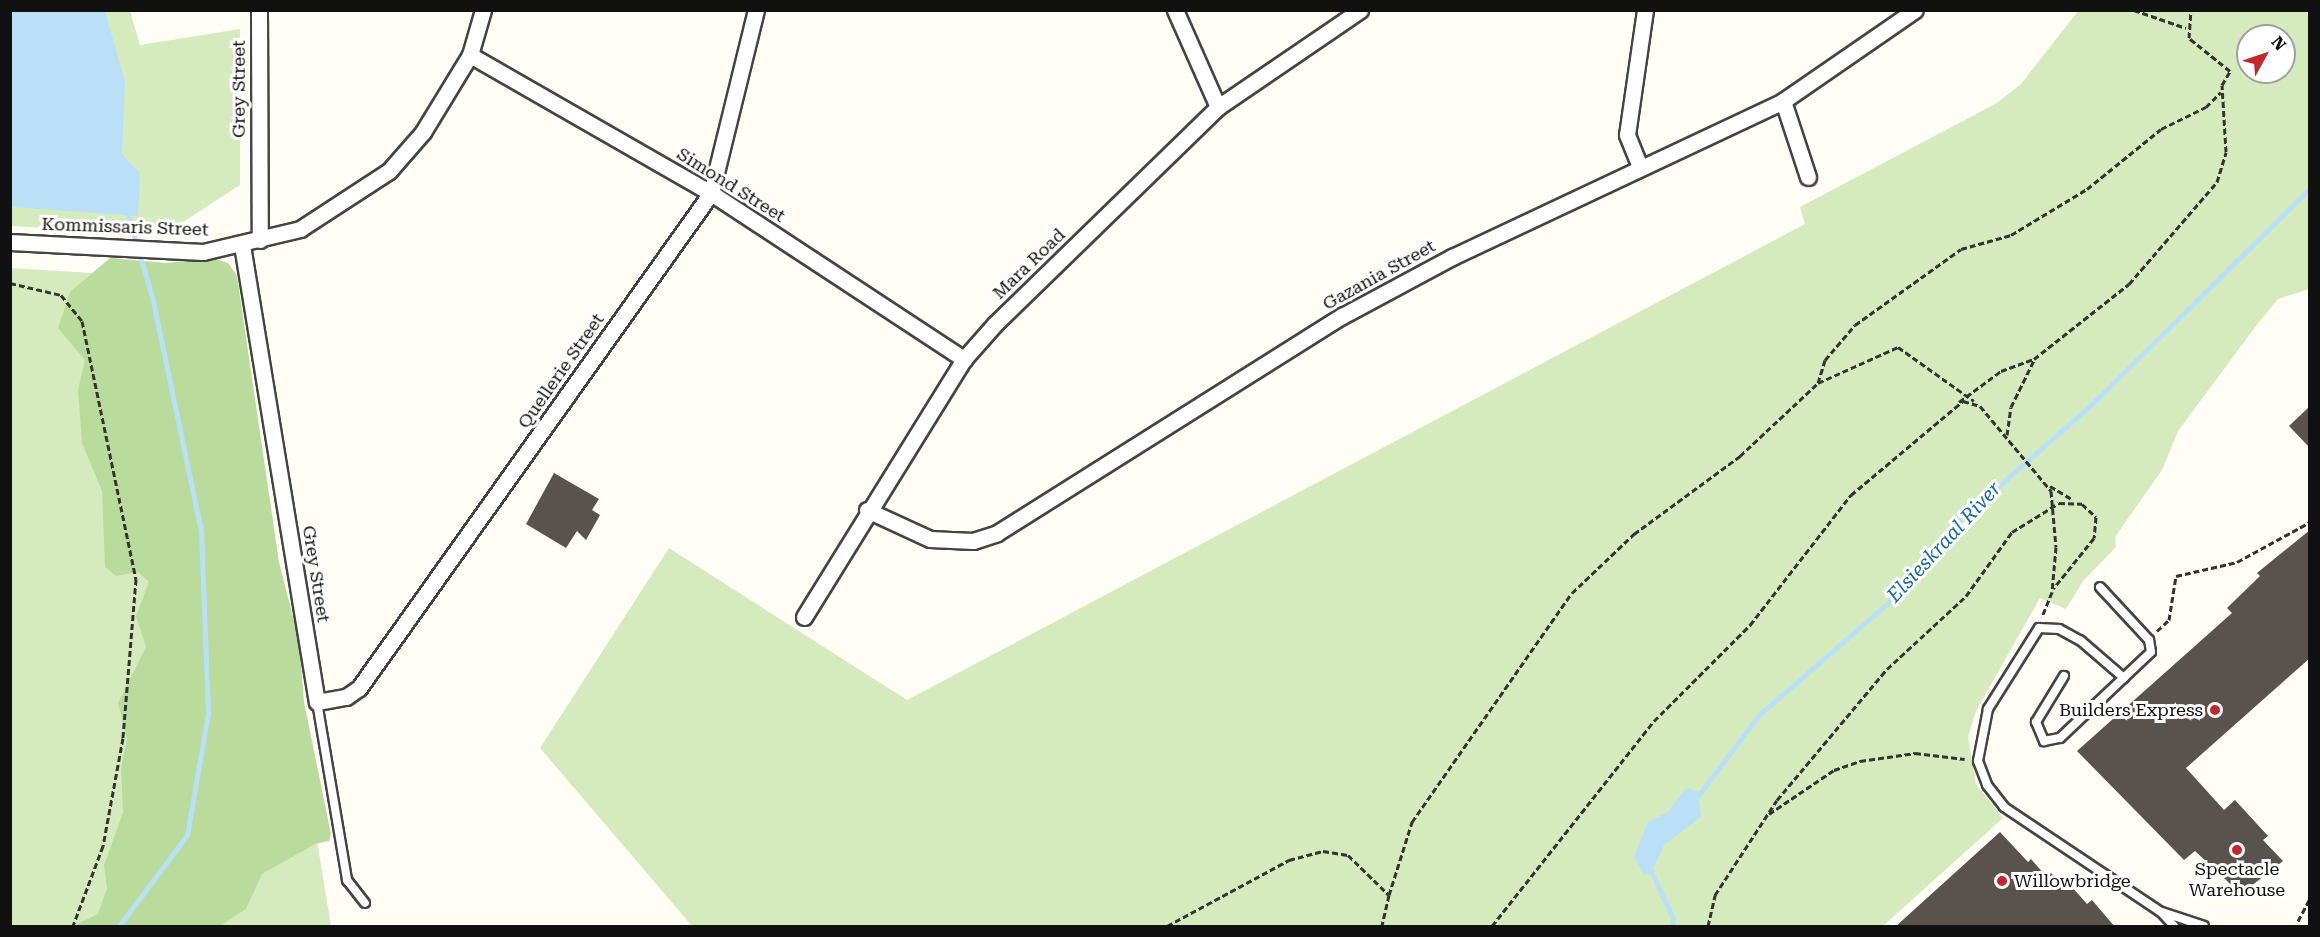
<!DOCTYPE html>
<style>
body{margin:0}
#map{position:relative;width:2320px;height:937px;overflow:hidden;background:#fffdf5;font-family:"Roboto Serif",serif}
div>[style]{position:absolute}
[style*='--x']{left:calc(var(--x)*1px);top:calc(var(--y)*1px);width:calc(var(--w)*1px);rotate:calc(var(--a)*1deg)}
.green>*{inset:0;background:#d5ebbd}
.forest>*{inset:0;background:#b9dc9c}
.water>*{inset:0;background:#b9e0f7}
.stream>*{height:5px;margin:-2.5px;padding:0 2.5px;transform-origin:2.5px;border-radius:2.5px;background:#b9e0f7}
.building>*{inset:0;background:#5a524d}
.path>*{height:3px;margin-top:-1.5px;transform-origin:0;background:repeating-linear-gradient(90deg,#333 0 6px,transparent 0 9px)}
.roads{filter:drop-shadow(2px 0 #444) drop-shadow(-2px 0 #444) drop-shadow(0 2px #444) drop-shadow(0 -2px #444)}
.service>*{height:8px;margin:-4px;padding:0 4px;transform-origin:4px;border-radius:4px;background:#fff}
.minor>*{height:15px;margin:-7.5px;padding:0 7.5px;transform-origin:7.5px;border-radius:7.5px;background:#fff}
.dots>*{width:16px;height:16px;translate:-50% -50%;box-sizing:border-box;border:3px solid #fff;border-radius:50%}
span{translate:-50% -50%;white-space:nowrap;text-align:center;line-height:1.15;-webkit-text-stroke:6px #fff;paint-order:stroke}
.street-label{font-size:18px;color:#111}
.poi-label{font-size:18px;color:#111}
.right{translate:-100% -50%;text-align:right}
.left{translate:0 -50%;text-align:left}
.water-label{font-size:20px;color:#1768a6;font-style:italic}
.frame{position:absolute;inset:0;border:12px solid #111;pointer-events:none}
.north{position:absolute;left:2236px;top:24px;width:60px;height:60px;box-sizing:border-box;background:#fff;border:2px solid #a0a0a0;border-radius:50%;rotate:50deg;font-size:16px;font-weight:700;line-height:24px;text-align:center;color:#111}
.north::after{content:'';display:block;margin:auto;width:21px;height:27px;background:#c4262e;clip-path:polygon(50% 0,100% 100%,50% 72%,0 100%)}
</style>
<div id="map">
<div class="green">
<i style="clip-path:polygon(10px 11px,130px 11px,140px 45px,240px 29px,240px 185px,163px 235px,11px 226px)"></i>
<i style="clip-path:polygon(evenodd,2078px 11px,2309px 11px,2309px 289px,2278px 299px,2256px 326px,2178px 431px,2162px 470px,2115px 537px,2116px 547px,2083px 581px,2066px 609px,2040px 598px,1976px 711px,1968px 737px,1976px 784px,2003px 818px,1883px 926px,692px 926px,540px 748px,669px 548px,907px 700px,1805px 224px,1800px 207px,1997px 103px,2021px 84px,2078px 11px,2248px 36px,2284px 36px,2284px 72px,2248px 72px,2248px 36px)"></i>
<i style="clip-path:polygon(10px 268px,225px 281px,331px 926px,11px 926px)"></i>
</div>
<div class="forest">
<i style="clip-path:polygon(110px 258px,166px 263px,212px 258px,228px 263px,237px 276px,279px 562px,299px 640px,304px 702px,331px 834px,329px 841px,315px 844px,262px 874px,246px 909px,220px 926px,73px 926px,98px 914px,107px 888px,104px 865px,123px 813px,121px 768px,127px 739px,118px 703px,146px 647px,136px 616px,149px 582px,138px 572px,116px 576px,105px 567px,102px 491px,82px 443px,78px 390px,85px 360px,58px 328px,70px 292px)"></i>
</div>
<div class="water">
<i style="clip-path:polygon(10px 11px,105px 11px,125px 82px,122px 154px,140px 173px,138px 216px,11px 207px)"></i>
<i style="clip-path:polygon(1686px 788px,1698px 791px,1701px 817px,1664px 845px,1651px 873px,1644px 875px,1634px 857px,1648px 822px,1668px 812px)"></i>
</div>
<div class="stream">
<i style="--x:1694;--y:801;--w:108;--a:-52.9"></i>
<i style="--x:1759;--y:715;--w:195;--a:-41"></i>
<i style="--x:1906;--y:587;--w:86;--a:-51.1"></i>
<i style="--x:1960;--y:520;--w:177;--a:-41.3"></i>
<i style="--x:2093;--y:403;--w:305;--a:-44.7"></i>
<i style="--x:1649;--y:867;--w:56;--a:64.8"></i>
<i style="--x:1673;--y:918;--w:8;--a:97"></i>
<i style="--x:119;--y:926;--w:114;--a:-53.2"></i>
<i style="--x:187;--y:835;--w:124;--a:-80.2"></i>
<i style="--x:208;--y:713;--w:182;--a:-92.2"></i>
<i style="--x:201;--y:531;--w:239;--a:-101.8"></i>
<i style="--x:152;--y:297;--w:85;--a:-106.3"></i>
</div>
<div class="building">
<i style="clip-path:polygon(2310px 406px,2310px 448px,2289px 426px)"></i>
<i style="clip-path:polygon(554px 473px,599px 499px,592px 510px,600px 515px,586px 540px,577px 531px,566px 548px,526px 524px)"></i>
<i style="clip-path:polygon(2310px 530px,2310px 658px,2186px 768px,2224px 810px,2235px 800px,2268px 836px,2263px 840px,2283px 861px,2241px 894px,2195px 851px,2184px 860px,2077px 751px,2232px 613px,2227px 608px,2260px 576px,2257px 573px)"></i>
<i style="clip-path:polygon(2000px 832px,2028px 862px,2031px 859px,2045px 875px,2051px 873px,2067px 890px,2071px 886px,2087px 904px,2092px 900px,2115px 927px,1895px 927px)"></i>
</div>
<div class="path">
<i style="--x:2134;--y:10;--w:55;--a:19.1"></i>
<i style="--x:10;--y:283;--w:52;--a:13.2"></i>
<i style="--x:61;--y:295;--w:33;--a:51"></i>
<i style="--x:82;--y:321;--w:264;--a:78.2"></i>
<i style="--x:136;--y:579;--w:160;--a:94.7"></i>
<i style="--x:123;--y:738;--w:110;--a:100.5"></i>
<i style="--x:103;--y:846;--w:85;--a:110.6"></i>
<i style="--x:1818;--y:383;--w:88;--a:-24.2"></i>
<i style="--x:1898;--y:347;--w:93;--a:35.4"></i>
<i style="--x:1959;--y:402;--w:52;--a:-36.4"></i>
<i style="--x:2001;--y:371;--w:35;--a:-20"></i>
<i style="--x:2034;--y:359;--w:121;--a:-38.3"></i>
<i style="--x:2129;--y:284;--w:135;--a:-49.2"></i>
<i style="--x:2217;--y:182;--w:31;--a:-73"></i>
<i style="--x:2226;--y:152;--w:67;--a:-93.4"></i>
<i style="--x:2222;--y:85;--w:16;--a:-60"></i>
<i style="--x:2230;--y:71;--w:53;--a:-141.2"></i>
<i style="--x:2189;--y:38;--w:28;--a:-86"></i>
<i style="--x:2007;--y:435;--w:28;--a:-82"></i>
<i style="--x:2011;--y:407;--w:52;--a:-63.9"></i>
<i style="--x:2050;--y:486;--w:26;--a:31"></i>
<i style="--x:2157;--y:631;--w:16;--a:-43"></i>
<i style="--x:2169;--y:620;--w:45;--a:-81"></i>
<i style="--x:2176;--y:576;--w:63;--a:-12.9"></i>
<i style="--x:2237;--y:562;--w:83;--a:-28.7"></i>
<i style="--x:1769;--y:814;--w:78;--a:-34.1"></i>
<i style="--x:1834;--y:770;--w:28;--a:-19"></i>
<i style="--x:1860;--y:761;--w:56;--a:-8.3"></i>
<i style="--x:1915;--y:753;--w:50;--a:6.8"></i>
<i style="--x:1389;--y:895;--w:77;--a:-72.5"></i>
<i style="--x:1412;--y:822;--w:279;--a:-55.1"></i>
<i style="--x:1572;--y:593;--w:86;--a:-43.6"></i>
<i style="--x:1634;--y:534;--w:132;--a:-36.3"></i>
<i style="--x:1740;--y:456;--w:107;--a:-43.1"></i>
<i style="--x:1818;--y:383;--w:24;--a:-73"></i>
<i style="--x:1825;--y:360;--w:46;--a:-49.4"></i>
<i style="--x:1855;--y:325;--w:130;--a:-35.6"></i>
<i style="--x:1961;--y:249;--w:52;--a:-15.6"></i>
<i style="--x:2011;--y:235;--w:89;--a:-31.2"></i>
<i style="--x:2087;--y:189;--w:95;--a:-39"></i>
<i style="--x:2161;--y:129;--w:50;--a:-26.1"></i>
<i style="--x:2206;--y:107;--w:21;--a:-45"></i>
<i style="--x:2298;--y:921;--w:26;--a:-62"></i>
<i style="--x:1167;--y:926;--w:139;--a:-28.4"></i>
<i style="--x:1289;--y:860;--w:35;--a:-15"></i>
<i style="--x:1323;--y:851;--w:25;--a:9"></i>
<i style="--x:1348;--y:855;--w:57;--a:44.3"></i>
<i style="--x:1389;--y:895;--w:32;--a:103"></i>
<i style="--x:1492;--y:926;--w:261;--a:-51.7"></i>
<i style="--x:1654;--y:721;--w:136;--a:-45"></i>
<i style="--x:1750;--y:625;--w:165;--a:-52.2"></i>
<i style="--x:1851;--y:495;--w:146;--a:-40"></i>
<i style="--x:1963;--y:401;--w:18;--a:16"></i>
<i style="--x:1980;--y:406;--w:111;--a:50.1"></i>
<i style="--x:2051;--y:491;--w:56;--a:84.9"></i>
<i style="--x:2056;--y:547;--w:45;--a:95.1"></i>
<i style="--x:2052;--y:592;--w:27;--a:112"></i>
<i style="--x:1708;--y:926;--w:32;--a:-77"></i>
<i style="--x:1715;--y:895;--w:113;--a:-56.9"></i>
<i style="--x:1777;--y:800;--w:171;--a:-50"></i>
<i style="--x:1887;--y:669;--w:108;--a:-42.7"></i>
<i style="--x:1966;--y:596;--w:79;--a:-54.3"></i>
<i style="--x:2012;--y:532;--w:55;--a:-31.7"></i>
<i style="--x:2059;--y:503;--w:23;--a:2"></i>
<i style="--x:2082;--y:504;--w:19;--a:43"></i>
<i style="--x:2096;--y:517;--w:21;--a:95"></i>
<i style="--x:2094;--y:538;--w:65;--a:128.8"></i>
</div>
<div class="roads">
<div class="service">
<i style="--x:2064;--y:676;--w:54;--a:121.3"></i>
<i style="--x:2036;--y:722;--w:21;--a:67"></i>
<i style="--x:2044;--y:741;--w:16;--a:-11"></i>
<i style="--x:2060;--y:738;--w:125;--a:-43.4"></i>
<i style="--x:2151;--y:652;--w:12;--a:-99"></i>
<i style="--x:2149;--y:640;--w:72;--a:-132.8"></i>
<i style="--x:2124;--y:678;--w:57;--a:-139.3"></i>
<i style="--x:2081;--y:641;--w:25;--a:-151"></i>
<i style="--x:2059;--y:629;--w:20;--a:-177"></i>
<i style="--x:2039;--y:628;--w:96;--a:122.2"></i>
<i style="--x:1988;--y:709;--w:53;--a:100.9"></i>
<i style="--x:1978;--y:761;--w:26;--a:69"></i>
<i style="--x:1987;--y:785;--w:28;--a:52"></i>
<i style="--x:2004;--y:807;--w:189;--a:33.8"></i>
<i style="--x:2161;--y:912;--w:19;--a:47"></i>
<i style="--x:317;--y:702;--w:181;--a:80.4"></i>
<i style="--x:347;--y:880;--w:29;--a:52"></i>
<i style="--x:2162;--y:912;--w:44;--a:18.4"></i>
</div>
<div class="minor">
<i style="--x:259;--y:10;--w:230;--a:89.8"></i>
<i style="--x:1175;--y:10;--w:106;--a:66.1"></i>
<i style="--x:470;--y:55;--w:278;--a:29.8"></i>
<i style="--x:711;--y:193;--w:303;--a:33.3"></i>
<i style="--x:1783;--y:101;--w:80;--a:71.8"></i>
<i style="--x:1640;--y:167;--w:35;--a:-112"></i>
<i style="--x:1627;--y:135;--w:126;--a:-81.8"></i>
<i style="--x:10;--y:242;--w:193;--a:3"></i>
<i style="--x:203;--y:252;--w:100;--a:-13.3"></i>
<i style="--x:300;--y:229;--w:106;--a:-33.1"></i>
<i style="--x:389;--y:171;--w:52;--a:-48.9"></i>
<i style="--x:423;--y:132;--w:90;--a:-58.6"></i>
<i style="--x:470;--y:55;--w:47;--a:-73.9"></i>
<i style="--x:242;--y:245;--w:463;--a:80.7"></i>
<i style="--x:317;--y:702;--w:29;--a:-10"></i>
<i style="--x:346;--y:697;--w:16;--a:-35"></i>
<i style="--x:359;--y:688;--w:607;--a:-54.58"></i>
<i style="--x:711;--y:193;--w:188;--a:-76.2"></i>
<i style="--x:867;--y:510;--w:69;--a:24.7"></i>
<i style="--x:930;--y:539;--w:43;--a:2.7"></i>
<i style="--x:973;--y:541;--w:25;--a:-18"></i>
<i style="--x:997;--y:533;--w:408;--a:-32.2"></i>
<i style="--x:1342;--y:316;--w:125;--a:-28.2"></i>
<i style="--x:1452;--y:257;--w:366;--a:-25.2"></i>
<i style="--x:1783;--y:101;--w:160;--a:-34.6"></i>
<i style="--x:804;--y:617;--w:304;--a:-58.2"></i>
<i style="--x:964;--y:359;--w:47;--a:-48.5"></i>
<i style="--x:995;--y:324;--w:311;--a:-44.2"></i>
<i style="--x:1218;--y:107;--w:172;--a:-34.3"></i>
</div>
</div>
<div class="dots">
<i style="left:2215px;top:710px;background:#c4262e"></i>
<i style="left:2237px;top:850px;background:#c4262e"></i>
<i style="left:2002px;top:881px;background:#c4262e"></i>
</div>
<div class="street-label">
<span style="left:239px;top:89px;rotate:-90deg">Grey Street</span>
<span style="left:731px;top:185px;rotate:32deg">Simond Street</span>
<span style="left:125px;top:227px;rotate:2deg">Kommissaris Street</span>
<span style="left:1029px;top:264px;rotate:-44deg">Mara Road</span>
<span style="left:1379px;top:275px;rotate:-29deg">Gazania Street</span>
<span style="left:561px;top:371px;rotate:-55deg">Quellerie Street</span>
<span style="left:316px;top:574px;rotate:81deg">Grey Street</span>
</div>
<div class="poi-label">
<span class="right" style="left:2203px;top:710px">Builders Express</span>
<span style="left:2237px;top:880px">Spectacle<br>Warehouse</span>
<span class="left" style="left:2014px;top:881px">Willowbridge</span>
</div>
<div class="water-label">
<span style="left:1944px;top:542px;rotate:-47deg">Elsieskraal River</span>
</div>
<div class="frame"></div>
<div class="north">N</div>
</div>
